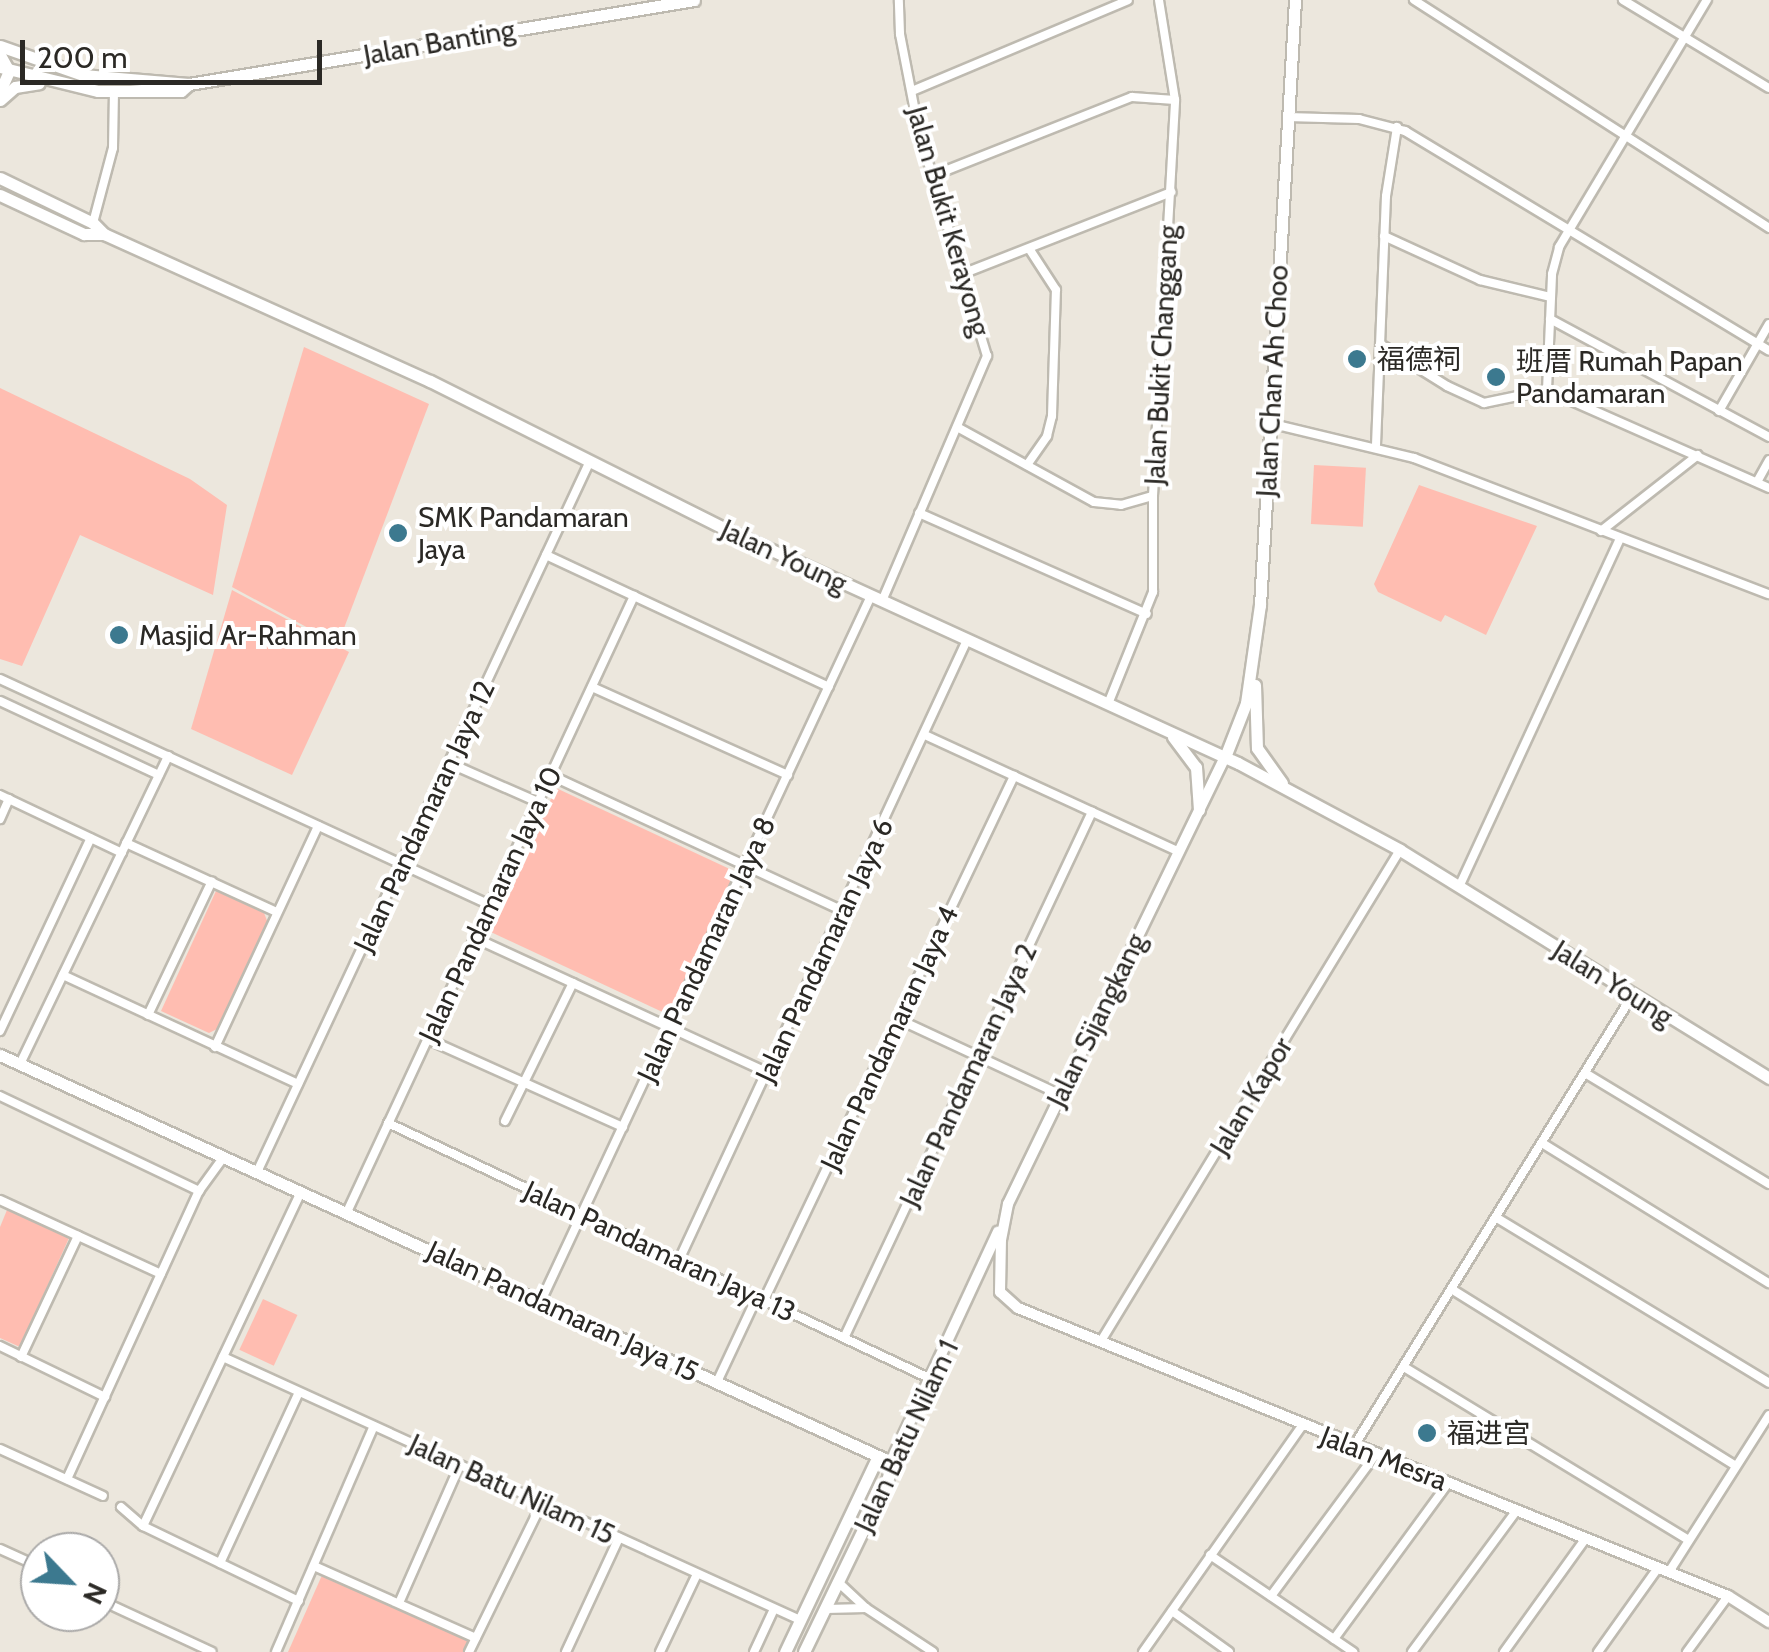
<!DOCTYPE html>
<meta charset="utf-8">
<style>
body{margin:0}
#map{position:relative;width:1769px;height:1652px;overflow:hidden;background:#ece7dd;font-family:Cabin,"Noto Sans SC",sans-serif}
div>[style]{position:absolute}
[style*='--x']{left:calc(var(--x)*1px);top:calc(var(--y)*1px);width:calc(var(--w)*1px);rotate:calc(var(--a)*1deg)}
.green>*{inset:0;background:#ffbdb1;transform-origin:0 0}
.roads{filter:drop-shadow(2px 0 #bebab0) drop-shadow(-2px 0 #bebab0) drop-shadow(0 2px #bebab0) drop-shadow(0 -2px #bebab0)}
.minor>*{height:8px;margin:-4px;padding:0 4px;transform-origin:4px;border-radius:4px;background:#fff}
.tertiary>*{height:10px;margin:-5px;padding:0 5px;transform-origin:5px;border-radius:5px;background:#fff}
.secondary>*{height:11px;margin:-5.5px;padding:0 5.5px;transform-origin:5.5px;border-radius:5.5px;background:#fff}
.dots>*{width:28px;height:28px;translate:-50% -50%;box-sizing:border-box;border:5px solid #fff;border-radius:50%}
span{translate:-50% -50%;white-space:nowrap;text-align:center;line-height:1.15;-webkit-text-stroke:8px #fff;paint-order:stroke}
.street-label{font-size:28px;color:#2b2925}
.poi-label{font-size:28px;color:#2b2925}
.left{translate:0 -50%;text-align:left}
.north{position:absolute;left:20px;top:1532px;width:100px;height:100px;box-sizing:border-box;background:#fff;border:2px solid #aaa9a8;border-radius:50%;rotate:115deg;font-size:28px;font-weight:700;line-height:40px;text-align:center;color:#2b2925}
.north::after{content:'';display:block;margin:auto;width:35px;height:45px;background:#3c798f;clip-path:polygon(50% 0,100% 100%,50% 72%,0 100%)}
.scale{position:absolute;left:20px;top:40px;width:302px;height:45px;box-sizing:border-box;border:5px solid #2b2925;border-top:0;padding-left:12px;font-size:30px;line-height:35px;white-space:nowrap;color:#2b2925;-webkit-text-stroke:8px #fff;paint-order:stroke}
</style>
<div id="map">
<div class="green">
<i style="clip-path:polygon(304px 347px,429px 404px,338px 644px,232px 587px)"></i>
<i style="clip-path:polygon(0 388px,190px 479px,227px 505px,213px 595px,80px 535px,22px 666px,0 659px)"></i>
<i style="left:1314px;top:465px;width:52px;height:59px;rotate:3deg"></i>
<i style="clip-path:polygon(1419px 485px,1537px 526px,1486px 635px,1445px 615px,1441px 622px,1378px 592px,1374px 584px)"></i>
<i style="clip-path:polygon(232px 590px,349px 652px,292px 775px,191px 729px)"></i>
<i style="left:556px;top:788px;width:200px;height:158px;rotate:25deg"></i>
<i style="clip-path:polygon(216px 891px,264px 913px,268px 923px,219px 1028px,209px 1033px,161px 1011px)"></i>
<i style="clip-path:polygon(7px 1210px,69px 1238px,20px 1347px,0 1338px,0 1227px)"></i>
<i style="left:263px;top:1299px;width:38px;height:56px;rotate:25deg"></i>
<i style="clip-path:polygon(323px 1573px,471px 1639px,464px 1652px,288px 1652px)"></i>
</div>
<div class="roads">
<div class="minor">
<i style="--x:1414;--y:0;--w:422;--a:32.7"></i>
<i style="--x:1623;--y:0;--w:170;--a:31.1"></i>
<i style="--x:912;--y:91;--w:234;--a:-22.8"></i>
<i style="--x:1287;--y:117;--w:72;--a:1.6"></i>
<i style="--x:1359;--y:119;--w:48;--a:14.6"></i>
<i style="--x:1405;--y:131;--w:425;--a:31.1"></i>
<i style="--x:932;--y:176;--w:215;--a:-21.6"></i>
<i style="--x:1132;--y:97;--w:43;--a:4"></i>
<i style="--x:93;--y:223;--w:78;--a:-75.1"></i>
<i style="--x:113;--y:148;--w:57;--a:-89"></i>
<i style="--x:1384;--y:236;--w:106;--a:24.6"></i>
<i style="--x:1480;--y:280;--w:73;--a:13.5"></i>
<i style="--x:962;--y:274;--w:225;--a:-21.4"></i>
<i style="--x:1550;--y:319;--w:249;--a:28.3"></i>
<i style="--x:1380;--y:344;--w:79;--a:32.1"></i>
<i style="--x:1447;--y:386;--w:41;--a:24.7"></i>
<i style="--x:1484;--y:403;--w:64;--a:-11.7"></i>
<i style="--x:1547;--y:390;--w:243;--a:23.8"></i>
<i style="--x:1547;--y:390;--w:116;--a:-87.5"></i>
<i style="--x:1552;--y:274;--w:28;--a:-75"></i>
<i style="--x:1559;--y:247;--w:288;--a:-59.1"></i>
<i style="--x:1719;--y:411;--w:100;--a:-60.1"></i>
<i style="--x:1269;--y:423;--w:149;--a:13.6"></i>
<i style="--x:1414;--y:458;--w:380;--a:21"></i>
<i style="--x:957;--y:427;--w:156;--a:28.7"></i>
<i style="--x:1094;--y:502;--w:27;--a:6"></i>
<i style="--x:1121;--y:505;--w:33;--a:-16"></i>
<i style="--x:1376;--y:445;--w:249;--a:-87.7"></i>
<i style="--x:1386;--y:196;--w:70;--a:-80.9"></i>
<i style="--x:1027;--y:465;--w:35;--a:-55"></i>
<i style="--x:1047;--y:436;--w:21;--a:-76"></i>
<i style="--x:1052;--y:416;--w:126;--a:-88.2"></i>
<i style="--x:1056;--y:290;--w:48;--a:-123"></i>
<i style="--x:1757;--y:482;--w:25;--a:-61"></i>
<i style="--x:919;--y:513;--w:249;--a:23.9"></i>
<i style="--x:1601;--y:531;--w:123;--a:-38.1"></i>
<i style="--x:546;--y:555;--w:312;--a:25"></i>
<i style="--x:882;--y:601;--w:267;--a:-66.8"></i>
<i style="--x:987;--y:356;--w:234;--a:-106.9"></i>
<i style="--x:919;--y:132;--w:100;--a:-101"></i>
<i style="--x:900;--y:34;--w:34;--a:-92"></i>
<i style="--x:0;--y:679;--w:540;--a:24.76"></i>
<i style="--x:592;--y:687;--w:215;--a:24.2"></i>
<i style="--x:0;--y:701;--w:175;--a:25"></i>
<i style="--x:1108;--y:704;--w:121;--a:-68.1"></i>
<i style="--x:1153;--y:592;--w:96;--a:-90"></i>
<i style="--x:1153;--y:496;--w:397;--a:-86.8"></i>
<i style="--x:1175;--y:100;--w:101;--a:-99.1"></i>
<i style="--x:925;--y:735;--w:280;--a:24.7"></i>
<i style="--x:449;--y:763;--w:97;--a:23.7"></i>
<i style="--x:550;--y:775;--w:323;--a:24.9"></i>
<i style="--x:0;--y:795;--w:135;--a:25.4"></i>
<i style="--x:0;--y:819;--w:22;--a:-66"></i>
<i style="--x:126;--y:843;--w:166;--a:24.6"></i>
<i style="--x:1459;--y:887;--w:384;--a:-65.2"></i>
<i style="--x:475;--y:938;--w:321;--a:24.7"></i>
<i style="--x:63;--y:975;--w:259;--a:24.9"></i>
<i style="--x:148;--y:1015;--w:148;--a:-64.5"></i>
<i style="--x:898;--y:1019;--w:178;--a:25"></i>
<i style="--x:0;--y:1031;--w:213;--a:-64.8"></i>
<i style="--x:427;--y:1039;--w:215;--a:24.2"></i>
<i style="--x:215;--y:1047;--w:244;--a:-65"></i>
<i style="--x:20;--y:1064;--w:342;--a:-64.3"></i>
<i style="--x:1585;--y:1073;--w:215;--a:31.1"></i>
<i style="--x:0;--y:1096;--w:221;--a:25.5"></i>
<i style="--x:505;--y:1121;--w:154;--a:-63.8"></i>
<i style="--x:388;--y:1123;--w:600;--a:25.24"></i>
<i style="--x:1542;--y:1143;--w:267;--a:31.7"></i>
<i style="--x:258;--y:1170;--w:783;--a:-64.91"></i>
<i style="--x:0;--y:1200;--w:177;--a:24.7"></i>
<i style="--x:347;--y:1212;--w:680;--a:-65.02"></i>
<i style="--x:1497;--y:1218;--w:318;--a:31.2"></i>
<i style="--x:679;--y:1260;--w:684;--a:-65.08"></i>
<i style="--x:1453;--y:1290;--w:333;--a:31.9"></i>
<i style="--x:764;--y:1300;--w:581;--a:-64.49"></i>
<i style="--x:541;--y:1301;--w:778;--a:-64.92"></i>
<i style="--x:844;--y:1338;--w:582;--a:-64.76"></i>
<i style="--x:1101;--y:1341;--w:575;--a:-58.66"></i>
<i style="--x:0;--y:1346;--w:117;--a:25.9"></i>
<i style="--x:21;--y:1357;--w:134;--a:-64.8"></i>
<i style="--x:223;--y:1357;--w:634;--a:24.5"></i>
<i style="--x:1404;--y:1367;--w:333;--a:31.3"></i>
<i style="--x:717;--y:1382;--w:94;--a:-64.8"></i>
<i style="--x:1354;--y:1446;--w:529;--a:-58.29"></i>
<i style="--x:0;--y:1449;--w:113;--a:24.5"></i>
<i style="--x:67;--y:1479;--w:317;--a:-65.4"></i>
<i style="--x:199;--y:1191;--w:39;--a:-54"></i>
<i style="--x:121;--y:1507;--w:29;--a:41"></i>
<i style="--x:143;--y:1526;--w:173;--a:25.7"></i>
<i style="--x:143;--y:1526;--w:370;--a:-64.7"></i>
<i style="--x:0;--y:1549;--w:44;--a:24.2"></i>
<i style="--x:1210;--y:1555;--w:173;--a:34.1"></i>
<i style="--x:220;--y:1563;--w:188;--a:-65.2"></i>
<i style="--x:314;--y:1566;--w:177;--a:24"></i>
<i style="--x:1669;--y:1572;--w:186;--a:-57.5"></i>
<i style="--x:838;--y:1582;--w:38;--a:43"></i>
<i style="--x:866;--y:1608;--w:80;--a:33.3"></i>
<i style="--x:1271;--y:1596;--w:177;--a:-53.5"></i>
<i style="--x:100;--y:1600;--w:123;--a:24.9"></i>
<i style="--x:399;--y:1603;--w:151;--a:-66.2"></i>
<i style="--x:826;--y:1609;--w:40;--a:-1.4"></i>
<i style="--x:1172;--y:1611;--w:70;--a:35.7"></i>
<i style="--x:1334;--y:1639;--w:193;--a:-53.8"></i>
<i style="--x:276;--y:1652;--w:246;--a:-66.6"></i>
<i style="--x:469;--y:1652;--w:166;--a:-63.9"></i>
<i style="--x:566;--y:1652;--w:126;--a:-65.1"></i>
<i style="--x:660;--y:1652;--w:86;--a:-64.6"></i>
<i style="--x:754;--y:1652;--w:47;--a:-65.1"></i>
<i style="--x:1143;--y:1652;--w:276;--a:-54.9"></i>
<i style="--x:1412;--y:1652;--w:177;--a:-53.5"></i>
<i style="--x:1504;--y:1652;--w:140;--a:-54.3"></i>
<i style="--x:1598;--y:1652;--w:103;--a:-54.5"></i>
<i style="--x:1687;--y:1652;--w:69;--a:-53.8"></i>
</div>
<div class="tertiary">
<i style="--x:1225;--y:757;--w:497;--a:115.9"></i>
<i style="--x:1008;--y:1204;--w:36;--a:101"></i>
<i style="--x:1001;--y:1239;--w:53;--a:91.1"></i>
<i style="--x:1000;--y:1292;--w:24;--a:42"></i>
<i style="--x:1018;--y:1308;--w:766;--a:22.08"></i>
<i style="--x:1728;--y:1596;--w:49;--a:32.4"></i>
<i style="--x:891;--y:1462;--w:254;--a:-65.1"></i>
</div>
<div class="secondary">
<i style="--x:0;--y:46;--w:88;--a:19.3"></i>
<i style="--x:83;--y:75;--w:106;--a:4.9"></i>
<i style="--x:0;--y:55;--w:18;--a:61"></i>
<i style="--x:9;--y:71;--w:22;--a:114"></i>
<i style="--x:0;--y:67;--w:101;--a:13.8"></i>
<i style="--x:98;--y:91;--w:83;--a:0"></i>
<i style="--x:181;--y:91;--w:11;--a:-41"></i>
<i style="--x:189;--y:84;--w:512;--a:-9.44"></i>
<i style="--x:0;--y:100;--w:20;--a:-41"></i>
<i style="--x:15;--y:87;--w:24;--a:-9"></i>
<i style="--x:0;--y:178;--w:103;--a:25.8"></i>
<i style="--x:93;--y:223;--w:16;--a:45"></i>
<i style="--x:104;--y:234;--w:358;--a:24.3"></i>
<i style="--x:430;--y:381;--w:335;--a:26.6"></i>
<i style="--x:730;--y:531;--w:558;--a:24.55"></i>
<i style="--x:1238;--y:763;--w:184;--a:28.2"></i>
<i style="--x:1400;--y:850;--w:434;--a:31.7"></i>
<i style="--x:0;--y:195;--w:93;--a:24.9"></i>
<i style="--x:84;--y:234;--w:20;--a:0"></i>
<i style="--x:1255;--y:685;--w:63;--a:88.2"></i>
<i style="--x:1257;--y:748;--w:43;--a:54.5"></i>
<i style="--x:1173;--y:737;--w:38;--a:53"></i>
<i style="--x:1196;--y:767;--w:43;--a:86"></i>
<i style="--x:1225;--y:757;--w:58;--a:-68.7"></i>
<i style="--x:1246;--y:703;--w:99;--a:-81.9"></i>
<i style="--x:1260;--y:605;--w:606;--a:-86.69"></i>
<i style="--x:0;--y:1055;--w:980;--a:24.55"></i>
<i style="--x:891;--y:1462;--w:16;--a:101"></i>
<i style="--x:888;--y:1478;--w:193;--a:115.8"></i>
<i style="--x:785;--y:1652;--w:217;--a:-64.6"></i>
</div>
</div>
<div class="dots">
<i style="left:1357px;top:359px;background:#3c798f"></i>
<i style="left:1496px;top:377px;background:#3c798f"></i>
<i style="left:398px;top:533px;background:#3c798f"></i>
<i style="left:119px;top:635px;background:#3c798f"></i>
<i style="left:1427px;top:1433px;background:#3c798f"></i>
</div>
<div class="street-label">
<span style="left:439px;top:42px;rotate:-10deg">Jalan Banting</span>
<span style="left:949px;top:221px;rotate:74deg">Jalan Bukit Kerayong</span>
<span style="left:1161px;top:355px;rotate:-87deg">Jalan Bukit Changgang</span>
<span style="left:1272px;top:381px;rotate:-87deg">Jalan Chan Ah Choo</span>
<span style="left:784px;top:556px;rotate:25deg">Jalan Young</span>
<span style="left:424px;top:816px;rotate:-65deg">Jalan Pandamaran Jaya 12</span>
<span style="left:490px;top:904px;rotate:-65deg">Jalan Pandamaran Jaya 10</span>
<span style="left:706px;top:949px;rotate:-65deg">Jalan Pandamaran Jaya 8</span>
<span style="left:824px;top:950px;rotate:-65deg">Jalan Pandamaran Jaya 6</span>
<span style="left:1613px;top:983px;rotate:32deg">Jalan Young</span>
<span style="left:1096px;top:1020px;rotate:-64deg">Jalan Sijangkang</span>
<span style="left:889px;top:1038px;rotate:-65deg">Jalan Pandamaran Jaya 4</span>
<span style="left:968px;top:1075px;rotate:-65deg">Jalan Pandamaran Jaya 2</span>
<span style="left:1251px;top:1096px;rotate:-59deg">Jalan Kapor</span>
<span style="left:660px;top:1251px;rotate:25deg">Jalan Pandamaran Jaya 13</span>
<span style="left:563px;top:1311px;rotate:25deg">Jalan Pandamaran Jaya 15</span>
<span style="left:906px;top:1436px;rotate:-65deg">Jalan Batu Nilam 1</span>
<span style="left:1384px;top:1458px;rotate:21deg">Jalan Mesra</span>
<span style="left:512px;top:1489px;rotate:25deg">Jalan Batu Nilam 15</span>
</div>
<div class="poi-label">
<span class="left" style="left:1377px;top:359px">福德祠</span>
<span class="left" style="left:1516px;top:377px">班厝 Rumah Papan<br>Pandamaran</span>
<span class="left" style="left:418px;top:533px">SMK Pandamaran<br>Jaya</span>
<span class="left" style="left:139px;top:635px">Masjid Ar-Rahman</span>
<span class="left" style="left:1447px;top:1433px">福进宫</span>
</div>
<div class="north">N</div>
<div class="scale">200 m</div>
</div>
